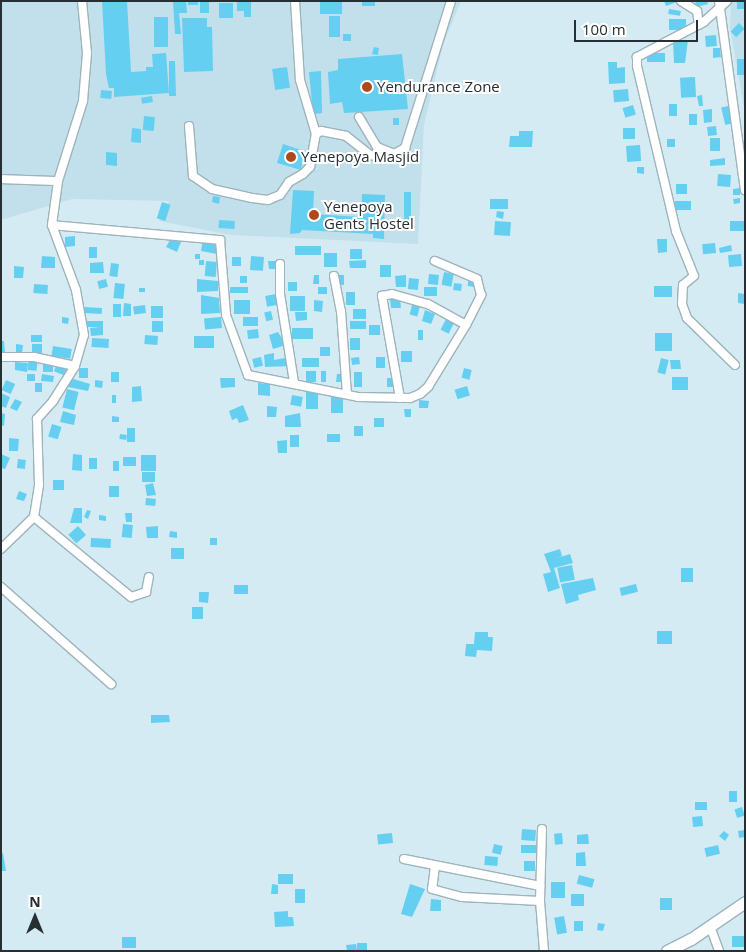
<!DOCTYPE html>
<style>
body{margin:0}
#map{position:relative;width:746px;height:952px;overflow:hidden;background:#d5ebf3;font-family:"Open Sans",sans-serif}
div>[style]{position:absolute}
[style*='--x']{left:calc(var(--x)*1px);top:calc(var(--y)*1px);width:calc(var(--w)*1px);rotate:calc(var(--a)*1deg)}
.built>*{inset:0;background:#c2e0eb}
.building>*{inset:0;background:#64cff1;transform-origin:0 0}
.roads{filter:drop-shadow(1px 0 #9eb3ba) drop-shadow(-1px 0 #9eb3ba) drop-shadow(0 1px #9eb3ba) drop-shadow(0 -1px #9eb3ba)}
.street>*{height:8px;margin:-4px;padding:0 4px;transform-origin:4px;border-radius:4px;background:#fff}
.secondary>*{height:11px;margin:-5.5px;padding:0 5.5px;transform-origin:5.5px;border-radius:5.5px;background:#fff}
.dots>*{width:14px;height:14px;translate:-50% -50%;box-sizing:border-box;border:2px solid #fff;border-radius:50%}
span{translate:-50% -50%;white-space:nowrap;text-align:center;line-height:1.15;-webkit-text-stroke:4px #fff;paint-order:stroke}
.poi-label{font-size:15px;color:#272f32}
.left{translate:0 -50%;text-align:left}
.frame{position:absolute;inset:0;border:2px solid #272f32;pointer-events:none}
.north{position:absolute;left:10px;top:892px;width:50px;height:50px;-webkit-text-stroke:4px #fff;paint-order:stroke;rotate:0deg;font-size:14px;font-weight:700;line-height:20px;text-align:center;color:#272f32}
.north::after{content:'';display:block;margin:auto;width:18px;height:22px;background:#272f32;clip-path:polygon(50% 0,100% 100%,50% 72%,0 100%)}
.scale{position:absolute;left:574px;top:20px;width:124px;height:22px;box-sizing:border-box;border:2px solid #272f32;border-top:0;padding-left:6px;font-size:15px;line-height:18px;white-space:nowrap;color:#272f32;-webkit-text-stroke:4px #fff;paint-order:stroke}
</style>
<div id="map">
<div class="built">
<i style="clip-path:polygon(1px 1px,461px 1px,443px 45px,424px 125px,418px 244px,231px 235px,159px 221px,169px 201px,72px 199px,1px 220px)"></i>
<i style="clip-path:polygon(731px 1px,745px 1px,745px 113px,730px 27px)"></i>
</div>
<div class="building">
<i style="clip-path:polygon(102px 1px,127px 1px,131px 72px,146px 71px,146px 67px,153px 67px,152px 54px,166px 53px,169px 93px,114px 97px,114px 88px,109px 88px,106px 74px)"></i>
<i style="clip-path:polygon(173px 1px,186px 1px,187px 13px,179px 13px,181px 34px,175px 34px)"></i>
<i style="left:188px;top:1px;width:10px;height:4px"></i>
<i style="left:200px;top:1px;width:9px;height:12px"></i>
<i style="clip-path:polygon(237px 1px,251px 1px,251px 17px,244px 17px,244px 11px,237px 11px)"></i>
<i style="left:320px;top:1px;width:22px;height:13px"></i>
<i style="left:362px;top:1px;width:13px;height:5px"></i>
<i style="clip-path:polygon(664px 1px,680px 1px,666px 6px)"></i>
<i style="clip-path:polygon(695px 1px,707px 1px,708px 4px,696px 7px)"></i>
<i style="left:737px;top:1px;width:8px;height:8px"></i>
<i style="left:219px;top:3px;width:14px;height:15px"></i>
<i style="left:669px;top:9px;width:12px;height:5px;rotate:9deg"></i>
<i style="left:329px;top:16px;width:11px;height:21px"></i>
<i style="left:154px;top:17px;width:14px;height:30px"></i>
<i style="clip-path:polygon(182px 18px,207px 18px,207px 27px,212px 27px,213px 71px,184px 72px)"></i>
<i style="left:669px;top:19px;width:17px;height:11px"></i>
<i style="left:739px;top:23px;width:8px;height:12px;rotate:45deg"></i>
<i style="left:343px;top:34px;width:8px;height:7px"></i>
<i style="left:716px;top:35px;width:11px;height:11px;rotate:85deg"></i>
<i style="clip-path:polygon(673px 40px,688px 40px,685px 63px,674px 63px)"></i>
<i style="clip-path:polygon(374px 47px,379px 48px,378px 55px,372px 54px)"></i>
<i style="clip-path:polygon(713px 48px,720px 48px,721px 57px,713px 58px)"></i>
<i style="left:665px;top:53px;width:9px;height:18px;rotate:90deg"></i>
<i style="clip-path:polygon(402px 54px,408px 109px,344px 113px,342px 102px,330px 104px,328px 72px,338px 70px,338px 59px)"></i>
<i style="left:737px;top:59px;width:8px;height:16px"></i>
<i style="clip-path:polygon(169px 61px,175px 61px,176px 96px,169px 96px)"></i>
<i style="clip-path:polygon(608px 62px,617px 62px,617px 68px,625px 67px,625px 83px,609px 84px)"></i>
<i style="left:287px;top:67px;width:21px;height:15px;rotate:82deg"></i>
<i style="clip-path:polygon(321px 71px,322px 113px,313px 114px,309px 72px)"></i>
<i style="left:695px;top:77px;width:20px;height:15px;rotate:87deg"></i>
<i style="left:628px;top:89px;width:12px;height:15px;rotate:85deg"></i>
<i style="left:101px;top:90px;width:11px;height:8px;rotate:5deg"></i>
<i style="clip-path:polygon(702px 95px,703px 106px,699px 106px,697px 96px)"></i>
<i style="left:152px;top:96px;width:6px;height:11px;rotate:81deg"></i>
<i style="left:677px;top:104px;width:12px;height:8px;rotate:90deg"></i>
<i style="left:633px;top:105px;width:10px;height:11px;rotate:73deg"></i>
<i style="left:728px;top:106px;width:18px;height:7px;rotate:77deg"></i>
<i style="clip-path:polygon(712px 109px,712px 122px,704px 123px,703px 110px)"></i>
<i style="left:689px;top:114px;width:8px;height:11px"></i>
<i style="left:144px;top:116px;width:11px;height:14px;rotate:5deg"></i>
<i style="left:393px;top:118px;width:6px;height:7px"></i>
<i style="left:716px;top:126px;width:9px;height:9px;rotate:84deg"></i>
<i style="clip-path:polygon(132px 128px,141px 129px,141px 143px,131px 142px)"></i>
<i style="left:623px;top:128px;width:12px;height:11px"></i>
<i style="clip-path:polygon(519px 131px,533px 131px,532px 147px,509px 147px,510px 136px,519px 136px)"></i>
<i style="left:710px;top:138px;width:10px;height:13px"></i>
<i style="left:667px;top:139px;width:8px;height:8px"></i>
<i style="clip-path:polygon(283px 144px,304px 151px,301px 170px,277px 163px)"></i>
<i style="left:640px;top:145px;width:16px;height:14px;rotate:86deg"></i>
<i style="clip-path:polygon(106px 152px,117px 153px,117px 166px,106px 165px)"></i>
<i style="clip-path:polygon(725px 158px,725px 165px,710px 166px,710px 160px)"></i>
<i style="clip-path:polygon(637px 167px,644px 167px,644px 174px,637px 173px)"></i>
<i style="left:718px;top:174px;width:13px;height:12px;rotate:4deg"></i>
<i style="left:676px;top:184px;width:11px;height:10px"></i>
<i style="clip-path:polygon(740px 188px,740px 195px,733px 195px,733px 189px)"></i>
<i style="clip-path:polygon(293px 190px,314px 191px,313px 214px,361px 217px,362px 194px,385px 195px,384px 239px,373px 238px,373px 234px,302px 230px,300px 233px,290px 234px)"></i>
<i style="left:404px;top:192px;width:7px;height:29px"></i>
<i style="clip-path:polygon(213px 196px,220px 197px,219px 204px,212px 202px)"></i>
<i style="clip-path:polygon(740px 198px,740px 203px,734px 204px,733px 199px)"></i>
<i style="left:490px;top:199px;width:18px;height:10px"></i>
<i style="left:675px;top:201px;width:16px;height:9px"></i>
<i style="left:162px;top:202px;width:9px;height:17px;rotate:18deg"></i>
<i style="clip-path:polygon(497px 211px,504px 212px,503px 219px,496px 217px)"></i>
<i style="left:219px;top:220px;width:16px;height:8px;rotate:4deg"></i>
<i style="left:495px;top:221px;width:16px;height:14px;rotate:4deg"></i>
<i style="left:730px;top:221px;width:15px;height:10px"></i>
<i style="clip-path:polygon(75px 236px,75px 246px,65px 247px,65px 237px)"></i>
<i style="clip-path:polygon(171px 238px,181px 242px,177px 252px,166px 247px)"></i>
<i style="clip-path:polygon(203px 239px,218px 247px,217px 254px,201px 251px)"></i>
<i style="clip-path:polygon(657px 239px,667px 239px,667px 252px,658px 253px)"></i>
<i style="left:715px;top:243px;width:10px;height:13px;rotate:84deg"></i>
<i style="clip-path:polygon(731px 245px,732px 251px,720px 253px,719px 248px)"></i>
<i style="left:295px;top:246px;width:26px;height:9px"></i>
<i style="left:89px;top:247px;width:8px;height:11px"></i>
<i style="left:350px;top:249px;width:12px;height:10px"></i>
<i style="left:324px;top:253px;width:13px;height:14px"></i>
<i style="left:195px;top:254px;width:5px;height:5px"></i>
<i style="left:741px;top:254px;width:12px;height:13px;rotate:85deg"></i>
<i style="clip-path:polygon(42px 256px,55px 257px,55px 268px,41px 268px)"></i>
<i style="left:251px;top:256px;width:13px;height:14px;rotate:4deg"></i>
<i style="left:232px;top:257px;width:9px;height:9px"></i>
<i style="left:199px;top:260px;width:5px;height:5px"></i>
<i style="clip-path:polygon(366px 260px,366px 268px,350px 268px,349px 261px)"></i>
<i style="left:206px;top:261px;width:11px;height:15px;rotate:5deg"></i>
<i style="clip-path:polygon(268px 261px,275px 261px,276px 269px,269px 269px)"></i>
<i style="clip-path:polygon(103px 262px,104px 273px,90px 273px,90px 263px)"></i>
<i style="left:111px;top:263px;width:8px;height:13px;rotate:7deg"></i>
<i style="left:391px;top:265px;width:12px;height:11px;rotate:90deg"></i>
<i style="clip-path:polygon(14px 266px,24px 267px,23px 278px,14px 278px)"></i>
<i style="left:444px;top:272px;width:10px;height:13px;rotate:11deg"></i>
<i style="left:429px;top:274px;width:10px;height:10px;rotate:6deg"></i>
<i style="clip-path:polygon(314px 275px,319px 275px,319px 284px,313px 284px)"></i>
<i style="left:337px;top:275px;width:7px;height:10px"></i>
<i style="clip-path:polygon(406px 275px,406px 287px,396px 287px,395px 276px)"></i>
<i style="left:469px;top:275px;width:8px;height:11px;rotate:7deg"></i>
<i style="left:240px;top:276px;width:7px;height:7px"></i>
<i style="left:409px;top:278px;width:10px;height:11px;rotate:6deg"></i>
<i style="left:106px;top:279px;width:8px;height:9px;rotate:76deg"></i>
<i style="clip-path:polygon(197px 279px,218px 281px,218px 291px,197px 292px)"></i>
<i style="left:288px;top:282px;width:9px;height:9px"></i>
<i style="left:115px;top:283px;width:10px;height:15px;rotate:6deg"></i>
<i style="left:454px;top:283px;width:8px;height:7px;rotate:7deg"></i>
<i style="left:34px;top:284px;width:14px;height:9px;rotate:4deg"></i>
<i style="left:672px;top:286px;width:11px;height:18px;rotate:90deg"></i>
<i style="left:230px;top:287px;width:18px;height:6px"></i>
<i style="left:318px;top:287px;width:9px;height:7px"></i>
<i style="left:424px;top:287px;width:13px;height:9px"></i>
<i style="left:139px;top:288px;width:6px;height:4px"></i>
<i style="left:346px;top:292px;width:9px;height:13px"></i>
<i style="clip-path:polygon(738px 293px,745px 294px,745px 304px,738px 303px)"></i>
<i style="left:276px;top:294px;width:11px;height:11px;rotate:80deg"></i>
<i style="clip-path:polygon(201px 295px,219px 298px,220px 313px,201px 314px)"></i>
<i style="left:290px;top:296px;width:15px;height:15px"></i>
<i style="clip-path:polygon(390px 299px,400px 299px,401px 308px,391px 308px)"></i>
<i style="left:250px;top:300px;width:14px;height:16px;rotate:90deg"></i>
<i style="clip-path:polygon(314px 300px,323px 301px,322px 312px,314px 311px)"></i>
<i style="left:413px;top:301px;width:8px;height:14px;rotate:14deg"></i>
<i style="clip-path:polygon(124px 303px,131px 304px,131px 316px,123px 316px)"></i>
<i style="left:113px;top:304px;width:8px;height:13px"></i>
<i style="left:145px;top:305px;width:8px;height:12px;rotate:83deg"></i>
<i style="left:151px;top:306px;width:12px;height:12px"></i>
<i style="left:84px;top:307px;width:18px;height:6px;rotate:3deg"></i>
<i style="left:353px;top:309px;width:13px;height:10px"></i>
<i style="clip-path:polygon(425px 310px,435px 314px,431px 324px,422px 321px)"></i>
<i style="left:271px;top:311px;width:9px;height:7px;rotate:77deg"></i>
<i style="clip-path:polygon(295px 312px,307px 312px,307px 320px,296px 321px)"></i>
<i style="clip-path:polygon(62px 317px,69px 318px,68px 324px,62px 323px)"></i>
<i style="left:221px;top:317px;width:11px;height:17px;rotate:85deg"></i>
<i style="left:243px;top:317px;width:15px;height:9px"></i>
<i style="left:446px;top:319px;width:9px;height:12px;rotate:27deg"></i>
<i style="clip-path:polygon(85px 321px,103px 321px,103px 335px,91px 336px,90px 328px,100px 327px,85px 327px)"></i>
<i style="left:152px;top:321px;width:11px;height:11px"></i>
<i style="left:350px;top:321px;width:16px;height:8px"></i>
<i style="left:380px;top:325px;width:10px;height:11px;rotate:90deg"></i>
<i style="left:313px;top:328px;width:11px;height:21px;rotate:90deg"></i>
<i style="left:258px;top:329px;width:9px;height:11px;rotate:84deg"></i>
<i style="left:418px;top:330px;width:5px;height:10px"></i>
<i style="clip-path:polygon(278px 332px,286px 345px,273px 349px,269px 335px)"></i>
<i style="left:655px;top:333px;width:17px;height:18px"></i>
<i style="left:31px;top:335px;width:11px;height:7px"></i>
<i style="left:145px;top:335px;width:13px;height:9px;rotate:4deg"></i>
<i style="left:214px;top:336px;width:12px;height:20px;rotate:90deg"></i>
<i style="left:92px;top:338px;width:17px;height:9px;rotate:3deg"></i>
<i style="left:350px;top:338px;width:10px;height:12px"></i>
<i style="clip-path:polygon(1px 341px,4px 341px,5px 353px,1px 353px)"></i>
<i style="clip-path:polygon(16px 344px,23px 345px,22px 353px,16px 352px)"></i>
<i style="left:32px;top:344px;width:10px;height:10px"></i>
<i style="left:53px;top:346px;width:19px;height:10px;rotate:9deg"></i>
<i style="left:320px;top:347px;width:10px;height:9px"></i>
<i style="left:401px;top:351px;width:11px;height:11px"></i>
<i style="clip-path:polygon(274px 353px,274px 360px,290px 357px,292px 366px,265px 367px,264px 355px)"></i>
<i style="left:29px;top:356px;width:9px;height:14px;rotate:6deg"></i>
<i style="left:261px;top:357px;width:9px;height:9px;rotate:77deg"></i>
<i style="left:359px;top:357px;width:7px;height:8px;rotate:82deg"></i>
<i style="left:376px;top:357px;width:9px;height:11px"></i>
<i style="left:302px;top:358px;width:17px;height:9px"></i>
<i style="left:661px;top:358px;width:8px;height:15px;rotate:14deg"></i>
<i style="left:53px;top:359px;width:13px;height:10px;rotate:90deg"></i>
<i style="clip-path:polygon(670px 360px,680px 360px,681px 369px,671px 369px)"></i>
<i style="left:58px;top:361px;width:11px;height:11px;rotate:22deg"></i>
<i style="clip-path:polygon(15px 362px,28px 363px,27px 372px,15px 370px)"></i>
<i style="left:88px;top:368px;width:10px;height:9px;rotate:90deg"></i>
<i style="left:464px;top:368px;width:8px;height:10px;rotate:14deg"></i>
<i style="left:306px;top:371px;width:10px;height:11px"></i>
<i style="left:326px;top:371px;width:11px;height:5px;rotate:90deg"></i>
<i style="left:111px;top:372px;width:8px;height:10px"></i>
<i style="left:354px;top:372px;width:8px;height:15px"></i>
<i style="left:27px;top:374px;width:8px;height:7px"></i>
<i style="clip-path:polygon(42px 374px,54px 376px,53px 382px,41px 381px)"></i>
<i style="clip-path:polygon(337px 374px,343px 374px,343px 382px,336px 382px)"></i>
<i style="left:672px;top:377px;width:16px;height:13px"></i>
<i style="clip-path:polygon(70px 378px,90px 384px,88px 391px,68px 387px)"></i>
<i style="clip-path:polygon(220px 378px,235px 378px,235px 387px,221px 388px)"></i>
<i style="left:387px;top:378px;width:14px;height:9px"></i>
<i style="left:6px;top:380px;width:10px;height:11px;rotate:24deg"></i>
<i style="clip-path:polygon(95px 380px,103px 381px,102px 388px,95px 387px)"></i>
<i style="left:35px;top:383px;width:7px;height:9px"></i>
<i style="clip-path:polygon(258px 383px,270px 384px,270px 396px,258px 395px)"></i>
<i style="clip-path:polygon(141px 386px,142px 401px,132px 402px,132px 387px)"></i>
<i style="left:467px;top:386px;width:10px;height:13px;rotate:73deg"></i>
<i style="left:67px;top:389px;width:12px;height:19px;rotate:14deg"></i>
<i style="left:306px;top:390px;width:12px;height:19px"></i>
<i style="clip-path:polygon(1px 393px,10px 397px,6px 408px,1px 406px)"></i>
<i style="left:112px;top:395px;width:4px;height:8px"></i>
<i style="left:292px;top:395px;width:11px;height:10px;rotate:10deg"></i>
<i style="left:331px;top:395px;width:12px;height:18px"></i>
<i style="clip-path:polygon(15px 399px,22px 402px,17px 411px,10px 408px)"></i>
<i style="clip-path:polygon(419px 400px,429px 401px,428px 408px,419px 408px)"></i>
<i style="clip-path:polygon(243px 405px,249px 420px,239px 423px,237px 418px,232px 420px,229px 411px)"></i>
<i style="clip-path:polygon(267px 406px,277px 407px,276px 417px,267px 417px)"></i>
<i style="clip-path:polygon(404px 409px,411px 409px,411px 417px,405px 417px)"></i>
<i style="clip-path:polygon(63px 411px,76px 415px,74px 425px,60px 422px)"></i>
<i style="clip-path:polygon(1px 413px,5px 414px,4px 426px,1px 425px)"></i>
<i style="clip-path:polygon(300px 413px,301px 427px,285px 427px,285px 416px)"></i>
<i style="clip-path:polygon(112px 416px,119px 417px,119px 422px,112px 422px)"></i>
<i style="left:374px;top:418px;width:10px;height:9px"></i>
<i style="left:52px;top:424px;width:10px;height:13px;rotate:17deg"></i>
<i style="left:354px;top:426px;width:9px;height:10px"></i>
<i style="left:127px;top:428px;width:8px;height:14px"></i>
<i style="left:120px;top:434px;width:7px;height:5px;rotate:8deg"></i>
<i style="left:340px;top:434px;width:8px;height:13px;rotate:90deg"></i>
<i style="left:290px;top:435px;width:9px;height:12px"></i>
<i style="clip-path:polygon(9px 438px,19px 439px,18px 451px,9px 451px)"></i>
<i style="clip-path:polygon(287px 440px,287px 453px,278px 453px,277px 441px)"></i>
<i style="clip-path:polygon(1px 454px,10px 458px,5px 469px,1px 468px)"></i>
<i style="clip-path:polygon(73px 454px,82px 455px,82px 471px,72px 470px)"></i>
<i style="left:141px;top:455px;width:15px;height:16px"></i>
<i style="left:123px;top:457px;width:13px;height:9px"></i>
<i style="left:89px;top:458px;width:8px;height:11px"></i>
<i style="left:18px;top:459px;width:8px;height:9px;rotate:7deg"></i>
<i style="left:113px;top:461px;width:6px;height:10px"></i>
<i style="left:155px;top:472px;width:10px;height:13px;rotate:90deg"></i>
<i style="left:53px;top:480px;width:11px;height:10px"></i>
<i style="clip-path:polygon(153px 483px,156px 495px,147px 496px,145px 485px)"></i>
<i style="left:109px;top:486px;width:10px;height:11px"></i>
<i style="clip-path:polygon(19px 491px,27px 494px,24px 501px,16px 499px)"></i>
<i style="left:146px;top:498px;width:10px;height:7px;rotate:6deg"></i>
<i style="clip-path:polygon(74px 508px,82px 508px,82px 523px,70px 523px)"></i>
<i style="clip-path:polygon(87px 510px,91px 511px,88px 519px,84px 517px)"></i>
<i style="clip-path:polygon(125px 513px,132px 513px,132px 522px,126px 522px)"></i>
<i style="clip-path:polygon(99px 515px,106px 516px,106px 521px,99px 520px)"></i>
<i style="left:123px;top:524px;width:10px;height:13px;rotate:6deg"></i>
<i style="left:78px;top:526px;width:12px;height:13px;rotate:48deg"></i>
<i style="clip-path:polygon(158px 526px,158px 538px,147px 538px,146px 527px)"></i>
<i style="clip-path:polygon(170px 531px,177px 532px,177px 538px,169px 537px)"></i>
<i style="left:91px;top:538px;width:20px;height:9px;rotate:3deg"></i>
<i style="left:210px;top:538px;width:7px;height:7px"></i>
<i style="left:171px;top:548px;width:13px;height:11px"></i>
<i style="clip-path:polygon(560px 549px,562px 556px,557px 558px,570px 554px,573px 563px,554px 568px,560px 588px,548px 592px,543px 574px,551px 572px,544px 554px)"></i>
<i style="left:572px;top:565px;width:15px;height:15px;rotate:79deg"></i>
<i style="left:693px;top:568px;width:14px;height:12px;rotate:90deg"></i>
<i style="clip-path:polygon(593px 578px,596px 590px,578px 595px,579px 600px,566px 604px,561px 584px)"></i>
<i style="left:636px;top:584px;width:8px;height:17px;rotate:76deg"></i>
<i style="left:248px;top:585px;width:9px;height:14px;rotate:90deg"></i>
<i style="clip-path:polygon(199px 592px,209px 592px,208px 603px,199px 602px)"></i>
<i style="left:192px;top:607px;width:11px;height:12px"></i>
<i style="left:672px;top:631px;width:13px;height:15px;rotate:90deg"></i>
<i style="clip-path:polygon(475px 632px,488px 632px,488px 637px,493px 637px,492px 651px,477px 650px,476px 657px,465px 656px,466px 644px,474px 644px)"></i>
<i style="clip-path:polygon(151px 715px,169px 715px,170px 722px,151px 723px)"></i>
<i style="left:729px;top:791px;width:8px;height:11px"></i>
<i style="left:695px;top:802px;width:12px;height:8px"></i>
<i style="left:742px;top:807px;width:9px;height:8px;rotate:72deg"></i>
<i style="left:702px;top:816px;width:10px;height:10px;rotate:84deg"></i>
<i style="left:522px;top:829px;width:14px;height:11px;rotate:4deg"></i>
<i style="clip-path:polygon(745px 830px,745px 837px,739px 838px,738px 831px)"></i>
<i style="clip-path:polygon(724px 831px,729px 835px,725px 841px,719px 836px)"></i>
<i style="left:392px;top:833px;width:10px;height:15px;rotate:84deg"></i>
<i style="left:562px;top:833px;width:11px;height:8px;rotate:85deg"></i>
<i style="clip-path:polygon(588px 834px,589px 844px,577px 844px,577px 835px)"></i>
<i style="left:494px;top:844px;width:9px;height:9px;rotate:13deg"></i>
<i style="left:521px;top:845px;width:16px;height:8px"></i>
<i style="left:718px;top:845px;width:9px;height:14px;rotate:77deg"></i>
<i style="clip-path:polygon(585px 852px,586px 866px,576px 866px,576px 853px)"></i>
<i style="clip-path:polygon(3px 853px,6px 871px,1px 871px,1px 854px)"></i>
<i style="left:485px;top:856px;width:13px;height:9px;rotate:4deg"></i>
<i style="left:524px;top:861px;width:11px;height:10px"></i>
<i style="left:278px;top:874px;width:15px;height:10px"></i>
<i style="left:579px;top:875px;width:16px;height:9px;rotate:15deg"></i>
<i style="left:565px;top:882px;width:16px;height:14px;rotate:90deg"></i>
<i style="clip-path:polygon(272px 884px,278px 885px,278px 894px,271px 894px)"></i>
<i style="clip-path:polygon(410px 884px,425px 889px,412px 917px,401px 914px)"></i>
<i style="left:295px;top:889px;width:10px;height:14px"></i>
<i style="left:571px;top:894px;width:13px;height:12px"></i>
<i style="left:672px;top:898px;width:12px;height:12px;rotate:90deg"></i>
<i style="clip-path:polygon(431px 899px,441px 900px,441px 911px,430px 911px)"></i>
<i style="clip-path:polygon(288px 911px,288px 917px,293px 917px,294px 926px,275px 927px,274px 912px)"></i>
<i style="left:564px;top:916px;width:17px;height:10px;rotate:80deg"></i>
<i style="left:574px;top:921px;width:9px;height:10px"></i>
<i style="clip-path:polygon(598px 923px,605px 924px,603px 931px,597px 930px)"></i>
<i style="left:732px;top:936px;width:13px;height:11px"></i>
<i style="left:122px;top:937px;width:14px;height:11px"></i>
<i style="left:357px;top:943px;width:10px;height:8px"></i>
<i style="clip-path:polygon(356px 944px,357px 951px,347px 951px,346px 945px)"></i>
</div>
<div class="roads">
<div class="street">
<i style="--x:295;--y:1;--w:79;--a:86.4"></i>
<i style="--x:300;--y:80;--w:56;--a:73.5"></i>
<i style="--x:681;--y:1;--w:19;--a:32"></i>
<i style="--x:697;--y:11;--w:14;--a:82"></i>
<i style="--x:719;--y:1;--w:191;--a:82.2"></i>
<i style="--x:727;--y:1;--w:31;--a:138"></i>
<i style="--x:704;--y:22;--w:76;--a:152.4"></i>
<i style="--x:637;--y:57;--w:9;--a:90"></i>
<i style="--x:637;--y:66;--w:170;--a:76.7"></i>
<i style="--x:676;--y:231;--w:48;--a:68.2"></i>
<i style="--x:694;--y:276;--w:14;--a:141"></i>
<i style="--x:683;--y:285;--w:19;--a:93"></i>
<i style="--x:682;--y:304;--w:15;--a:70"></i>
<i style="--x:687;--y:318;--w:67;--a:44.4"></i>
<i style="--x:359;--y:117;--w:35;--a:59"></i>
<i style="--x:377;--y:147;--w:18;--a:22"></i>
<i style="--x:394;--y:154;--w:13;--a:-29"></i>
<i style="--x:405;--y:148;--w:154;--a:-72.6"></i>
<i style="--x:189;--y:126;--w:50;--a:85.4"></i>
<i style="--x:193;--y:176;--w:23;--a:34"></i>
<i style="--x:212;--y:189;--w:41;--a:12.7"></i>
<i style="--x:252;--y:198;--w:16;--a:7"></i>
<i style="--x:268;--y:200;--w:13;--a:-23"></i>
<i style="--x:280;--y:195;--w:16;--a:-55"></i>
<i style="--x:289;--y:182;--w:16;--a:-30"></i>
<i style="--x:303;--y:174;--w:10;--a:-45"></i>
<i style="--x:310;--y:167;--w:34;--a:-80"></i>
<i style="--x:316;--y:134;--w:6;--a:-31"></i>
<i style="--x:321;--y:131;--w:25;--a:11"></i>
<i style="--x:346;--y:136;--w:31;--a:38"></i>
<i style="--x:370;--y:155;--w:12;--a:9"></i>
<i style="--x:382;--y:157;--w:12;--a:-14"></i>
<i style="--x:1;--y:179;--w:57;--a:2"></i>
<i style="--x:52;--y:225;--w:169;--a:5.1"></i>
<i style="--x:220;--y:240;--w:75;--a:85.4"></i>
<i style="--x:226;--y:315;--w:64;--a:69.9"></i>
<i style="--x:248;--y:375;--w:112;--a:11.3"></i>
<i style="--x:358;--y:397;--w:52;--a:1.1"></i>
<i style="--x:410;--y:398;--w:11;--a:-22"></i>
<i style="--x:420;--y:394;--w:11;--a:-41"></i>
<i style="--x:428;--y:387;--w:73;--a:-58.5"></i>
<i style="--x:466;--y:325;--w:34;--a:-63"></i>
<i style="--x:481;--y:295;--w:16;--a:-104"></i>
<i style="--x:477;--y:279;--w:46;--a:-156.8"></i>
<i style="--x:280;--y:264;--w:30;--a:90"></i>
<i style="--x:280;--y:294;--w:89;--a:81"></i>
<i style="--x:334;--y:276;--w:36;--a:79"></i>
<i style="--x:341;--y:311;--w:83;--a:85.9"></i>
<i style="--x:1;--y:357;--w:33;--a:0"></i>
<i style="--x:34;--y:357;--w:42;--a:12.4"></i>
<i style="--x:400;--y:398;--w:104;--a:-100"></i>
<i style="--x:382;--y:296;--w:10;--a:-11"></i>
<i style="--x:392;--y:294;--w:37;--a:16"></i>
<i style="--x:428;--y:304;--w:43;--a:28.9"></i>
<i style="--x:34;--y:517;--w:126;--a:39.5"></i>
<i style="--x:131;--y:597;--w:16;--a:-18"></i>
<i style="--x:146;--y:592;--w:15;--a:-79"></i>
<i style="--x:1;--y:549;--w:46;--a:-44.1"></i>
<i style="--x:34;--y:517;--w:32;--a:-81"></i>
<i style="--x:39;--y:485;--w:66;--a:-91.7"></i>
<i style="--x:37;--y:419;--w:24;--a:-48"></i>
<i style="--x:53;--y:401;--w:41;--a:-57.8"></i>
<i style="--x:75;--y:366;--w:32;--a:-74"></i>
<i style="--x:84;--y:335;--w:46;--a:-100.1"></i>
<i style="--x:76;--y:290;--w:69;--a:-110.3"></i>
<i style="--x:52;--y:225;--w:44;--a:-82.2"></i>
<i style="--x:58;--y:181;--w:84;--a:-72.6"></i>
<i style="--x:83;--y:101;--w:48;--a:-85.2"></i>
<i style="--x:87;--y:53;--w:52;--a:-95.5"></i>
<i style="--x:1;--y:587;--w:147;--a:41.4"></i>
<i style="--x:542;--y:829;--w:72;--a:91.6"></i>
<i style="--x:540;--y:901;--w:50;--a:85.4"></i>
<i style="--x:404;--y:859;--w:139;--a:11.2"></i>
<i style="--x:435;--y:866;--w:23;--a:97"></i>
<i style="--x:432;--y:889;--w:31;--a:15"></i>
<i style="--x:462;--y:897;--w:78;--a:2.9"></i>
<i style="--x:710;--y:926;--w:27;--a:70"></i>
</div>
<div class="secondary">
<i style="--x:667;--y:951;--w:27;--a:-27"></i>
<i style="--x:691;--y:939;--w:65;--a:-34.4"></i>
</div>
</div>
<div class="dots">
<i style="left:367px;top:87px;background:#ae491c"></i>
<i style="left:291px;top:157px;background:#ae491c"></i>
<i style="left:314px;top:215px;background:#ae491c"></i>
</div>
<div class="poi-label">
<span class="left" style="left:377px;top:87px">Yendurance Zone</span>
<span class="left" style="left:301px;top:157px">Yenepoya Masjid</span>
<span class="left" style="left:324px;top:215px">Yenepoya<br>Gents Hostel</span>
</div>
<div class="frame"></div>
<div class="north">N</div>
<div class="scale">100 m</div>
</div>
